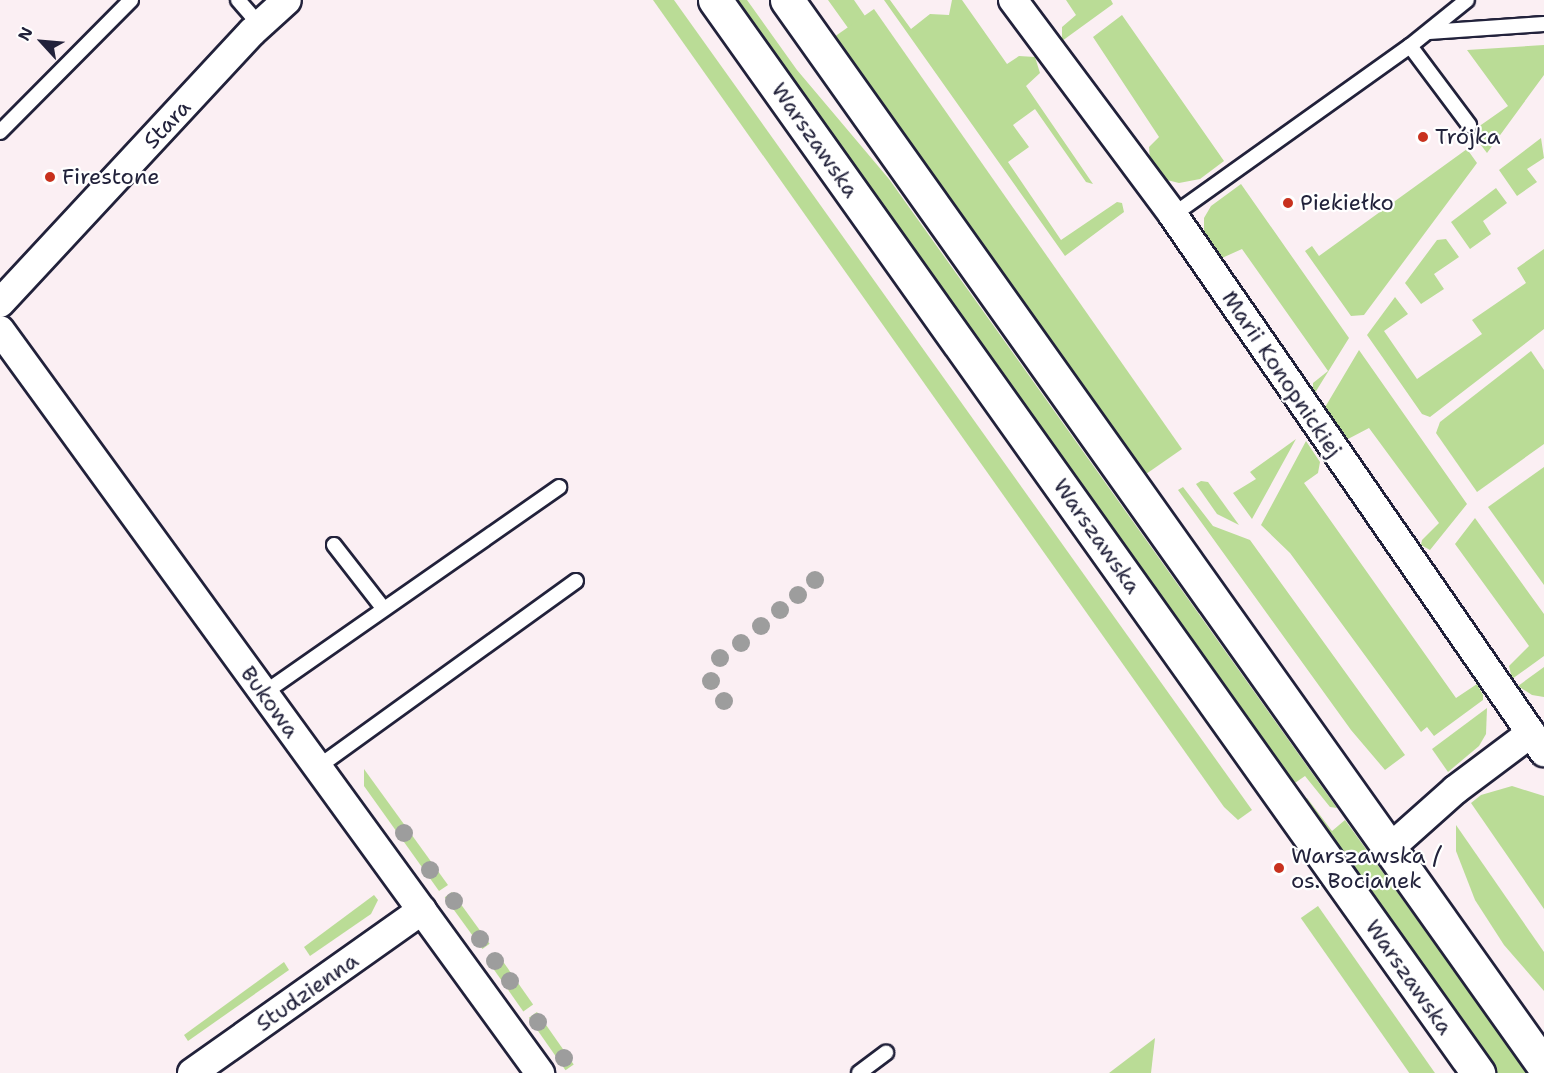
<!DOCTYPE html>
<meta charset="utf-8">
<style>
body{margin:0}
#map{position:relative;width:1544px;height:1073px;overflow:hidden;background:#fbeff3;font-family:"Shantell Sans",sans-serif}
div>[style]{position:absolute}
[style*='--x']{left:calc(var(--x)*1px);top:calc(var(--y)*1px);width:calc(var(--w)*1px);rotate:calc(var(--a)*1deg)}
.green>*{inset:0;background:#badc96;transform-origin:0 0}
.roads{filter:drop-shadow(2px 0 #22223b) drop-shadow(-2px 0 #22223b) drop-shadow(0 2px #22223b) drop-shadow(0 -2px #22223b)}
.lane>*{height:14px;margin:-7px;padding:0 7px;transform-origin:7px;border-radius:7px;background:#fff}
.street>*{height:28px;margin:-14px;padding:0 14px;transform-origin:14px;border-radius:14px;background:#fff}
.secondary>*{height:33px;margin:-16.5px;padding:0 16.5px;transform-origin:16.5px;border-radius:16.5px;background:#fff}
.trees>*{width:18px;height:18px;margin:-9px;border-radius:50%;background:#9d9d9d}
.dots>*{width:16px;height:16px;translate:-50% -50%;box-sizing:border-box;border:3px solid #fff;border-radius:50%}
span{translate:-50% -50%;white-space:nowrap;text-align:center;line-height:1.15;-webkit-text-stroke:4.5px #fff;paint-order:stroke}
.street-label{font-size:22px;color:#22223b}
.poi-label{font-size:22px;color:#22223b}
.left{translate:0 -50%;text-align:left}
.north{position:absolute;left:12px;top:12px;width:60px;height:60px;-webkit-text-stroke:4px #fff;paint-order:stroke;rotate:296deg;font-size:16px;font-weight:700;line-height:24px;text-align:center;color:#22223b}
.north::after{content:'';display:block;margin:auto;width:21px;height:27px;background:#22223b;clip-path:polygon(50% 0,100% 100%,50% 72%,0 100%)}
</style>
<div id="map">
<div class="green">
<i style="clip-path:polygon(653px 0,674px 0,1252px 810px,1238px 820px,1224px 807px)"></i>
<i style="clip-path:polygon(733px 0,747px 0,797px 70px,889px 179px,1337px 808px,1330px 807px,1305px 776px,1292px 785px)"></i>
<i style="clip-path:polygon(828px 0,854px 0,865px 16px,880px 61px,961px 169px,1162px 459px,1157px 459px)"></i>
<i style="clip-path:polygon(884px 0,890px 0,911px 29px,930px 14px,949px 15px,952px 0,962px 0,1007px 64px,1019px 56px,1035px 57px,1040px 73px,1026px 86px,1093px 184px,1086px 182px,1035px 109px,1013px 125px,1029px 147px,1008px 162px,1061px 240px,1117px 202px,1122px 203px,1124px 212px,1065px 256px)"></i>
<i style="clip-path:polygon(1066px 0,1111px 0,1113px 4px,1062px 41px,1062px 27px,1076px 15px)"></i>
<i style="left:874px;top:9px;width:537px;height:47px;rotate:55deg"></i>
<i style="clip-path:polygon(1122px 15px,1224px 161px,1200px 179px,1179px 183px,1167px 180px,1150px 161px,1149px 147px,1159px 137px,1093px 37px)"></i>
<i style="clip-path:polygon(1544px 45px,1544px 75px,1487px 153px,1471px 132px,1508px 106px,1467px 50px)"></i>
<i style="clip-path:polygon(1541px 138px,1544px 158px,1527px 169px,1537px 182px,1517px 196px,1499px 170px)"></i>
<i style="clip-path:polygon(1467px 149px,1477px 163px,1364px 315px,1351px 316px,1305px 251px,1312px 246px,1319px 256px)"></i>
<i style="clip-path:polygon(1241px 184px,1349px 338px,1313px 396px,1313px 383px,1328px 371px,1242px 249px,1222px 258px,1204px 239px,1204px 218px,1211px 206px)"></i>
<i style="clip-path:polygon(1496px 188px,1507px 203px,1483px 221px,1491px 234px,1470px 249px,1451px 222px)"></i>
<i style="clip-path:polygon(1446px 239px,1459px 257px,1434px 274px,1444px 289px,1421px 304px,1405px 283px,1437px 240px)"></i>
<i style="clip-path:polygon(1544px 249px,1544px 329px,1430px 417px,1422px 414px,1367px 335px,1395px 297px,1408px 314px,1384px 331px,1417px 379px,1482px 334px,1472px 320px,1526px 283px,1517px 268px)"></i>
<i style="clip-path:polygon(1359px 350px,1467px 504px,1430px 550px,1421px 545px,1422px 540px,1439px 523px,1369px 428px,1348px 439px,1324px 409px)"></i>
<i style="clip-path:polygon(1531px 351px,1544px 370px,1544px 444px,1477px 492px,1436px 433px,1440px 422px)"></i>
<i style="clip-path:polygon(1296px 439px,1252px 519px,1233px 493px,1256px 479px,1250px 472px)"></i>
<i style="clip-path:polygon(1306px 441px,1320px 462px,1318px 473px,1304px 483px,1456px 698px,1477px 684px,1483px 695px,1483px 700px,1434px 736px,1427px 727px,1421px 732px,1290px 553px,1261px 525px)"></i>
<i style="clip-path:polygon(1544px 467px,1544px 585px,1488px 507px)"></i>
<i style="clip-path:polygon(1201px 481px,1208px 482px,1239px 525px,1217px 514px,1196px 484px)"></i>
<i style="clip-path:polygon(1183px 487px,1213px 526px,1250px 540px,1405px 755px,1385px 770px,1351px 730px,1178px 490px)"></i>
<i style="clip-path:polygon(1475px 518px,1544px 614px,1544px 656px,1512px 679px,1509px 666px,1529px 646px,1455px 544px)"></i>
<i style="clip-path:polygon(1544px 667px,1544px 697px,1532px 695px,1518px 686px)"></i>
<i style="clip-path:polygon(1487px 708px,1486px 734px,1479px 746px,1448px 772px,1432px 749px)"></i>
<i style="clip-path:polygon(364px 769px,448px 885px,439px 891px,364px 786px)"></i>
<i style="clip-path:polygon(1512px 786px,1544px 796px,1544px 909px,1471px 803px,1481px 795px)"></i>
<i style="clip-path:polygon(1307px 798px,1332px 831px,1345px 820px,1528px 1073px,1497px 1073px,1302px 802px)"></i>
<i style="clip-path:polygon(1456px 825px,1544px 952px,1544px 991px,1504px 945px,1475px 900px,1456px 851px)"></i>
<i style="left:452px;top:892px;width:64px;height:9px;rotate:54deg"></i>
<i style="clip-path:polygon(374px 895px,378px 900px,371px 914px,310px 956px,304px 947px)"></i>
<i style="left:1318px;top:906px;width:204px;height:21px;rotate:55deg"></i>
<i style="left:497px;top:953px;width:63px;height:12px;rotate:55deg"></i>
<i style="clip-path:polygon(284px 962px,289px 970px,188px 1041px,184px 1035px)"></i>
<i style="left:537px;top:1012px;width:64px;height:10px;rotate:55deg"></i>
<i style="clip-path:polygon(1155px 1038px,1151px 1073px,1109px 1073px)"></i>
</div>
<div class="roads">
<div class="lane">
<i style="--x:238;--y:0;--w:33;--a:49"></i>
<i style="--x:1429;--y:32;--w:115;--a:-4"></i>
<i style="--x:1410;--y:46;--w:99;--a:53.2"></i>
<i style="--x:0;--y:132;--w:186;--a:-45.2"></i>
<i style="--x:1173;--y:215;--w:291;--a:-35.5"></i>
<i style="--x:1410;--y:46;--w:73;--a:-38.9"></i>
<i style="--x:334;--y:545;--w:80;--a:52.1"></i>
<i style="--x:264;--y:693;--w:360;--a:-34.9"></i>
<i style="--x:318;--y:767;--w:318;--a:-35.8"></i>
<i style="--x:859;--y:1073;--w:34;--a:-37"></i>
</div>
<div class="street">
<i style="--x:1013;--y:0;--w:268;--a:53.3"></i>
<i style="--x:1173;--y:215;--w:653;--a:55.36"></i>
<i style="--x:0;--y:303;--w:370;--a:-47.1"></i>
<i style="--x:252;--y:32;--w:47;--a:-42.4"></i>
<i style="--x:0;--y:330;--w:919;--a:53.99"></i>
<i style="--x:1390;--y:848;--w:87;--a:-41.7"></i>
<i style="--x:1455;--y:790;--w:95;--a:-36.9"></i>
<i style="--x:192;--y:1073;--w:282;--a:-35.3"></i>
</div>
<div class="secondary">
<i style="--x:715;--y:0;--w:1317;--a:54.58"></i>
<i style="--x:787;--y:0;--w:1307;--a:54.62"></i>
</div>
</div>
<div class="trees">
<i style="left:815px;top:580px"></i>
<i style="left:798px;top:595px"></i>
<i style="left:780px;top:610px"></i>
<i style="left:761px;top:626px"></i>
<i style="left:741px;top:643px"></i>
<i style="left:720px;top:658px"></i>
<i style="left:711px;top:681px"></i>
<i style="left:724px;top:701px"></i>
<i style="left:404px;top:833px"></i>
<i style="left:430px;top:870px"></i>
<i style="left:454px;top:901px"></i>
<i style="left:480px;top:939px"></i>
<i style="left:495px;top:961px"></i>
<i style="left:510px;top:981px"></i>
<i style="left:538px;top:1022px"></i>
<i style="left:564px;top:1058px"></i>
</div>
<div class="dots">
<i style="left:1423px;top:137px;background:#c8321e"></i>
<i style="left:50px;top:177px;background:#c8321e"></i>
<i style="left:1288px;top:203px;background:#c8321e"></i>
<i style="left:1279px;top:868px;background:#c8321e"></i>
</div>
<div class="street-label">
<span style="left:167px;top:124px;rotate:-47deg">Stara</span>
<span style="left:815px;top:140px;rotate:55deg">Warszawska</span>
<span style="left:1282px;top:374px;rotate:56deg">Marii Konopnickiej</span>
<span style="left:1097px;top:536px;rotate:55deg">Warszawska</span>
<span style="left:270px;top:702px;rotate:54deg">Bukowa</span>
<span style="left:1409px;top:977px;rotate:55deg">Warszawska</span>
<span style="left:307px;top:992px;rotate:-35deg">Studzienna</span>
</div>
<div class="poi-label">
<span class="left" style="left:1435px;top:137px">Trójka</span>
<span class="left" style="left:62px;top:177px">Firestone</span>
<span class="left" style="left:1300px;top:203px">Piekiełko</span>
<span class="left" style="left:1291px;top:868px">Warszawska /<br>os. Bocianek</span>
</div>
<div class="north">N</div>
</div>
